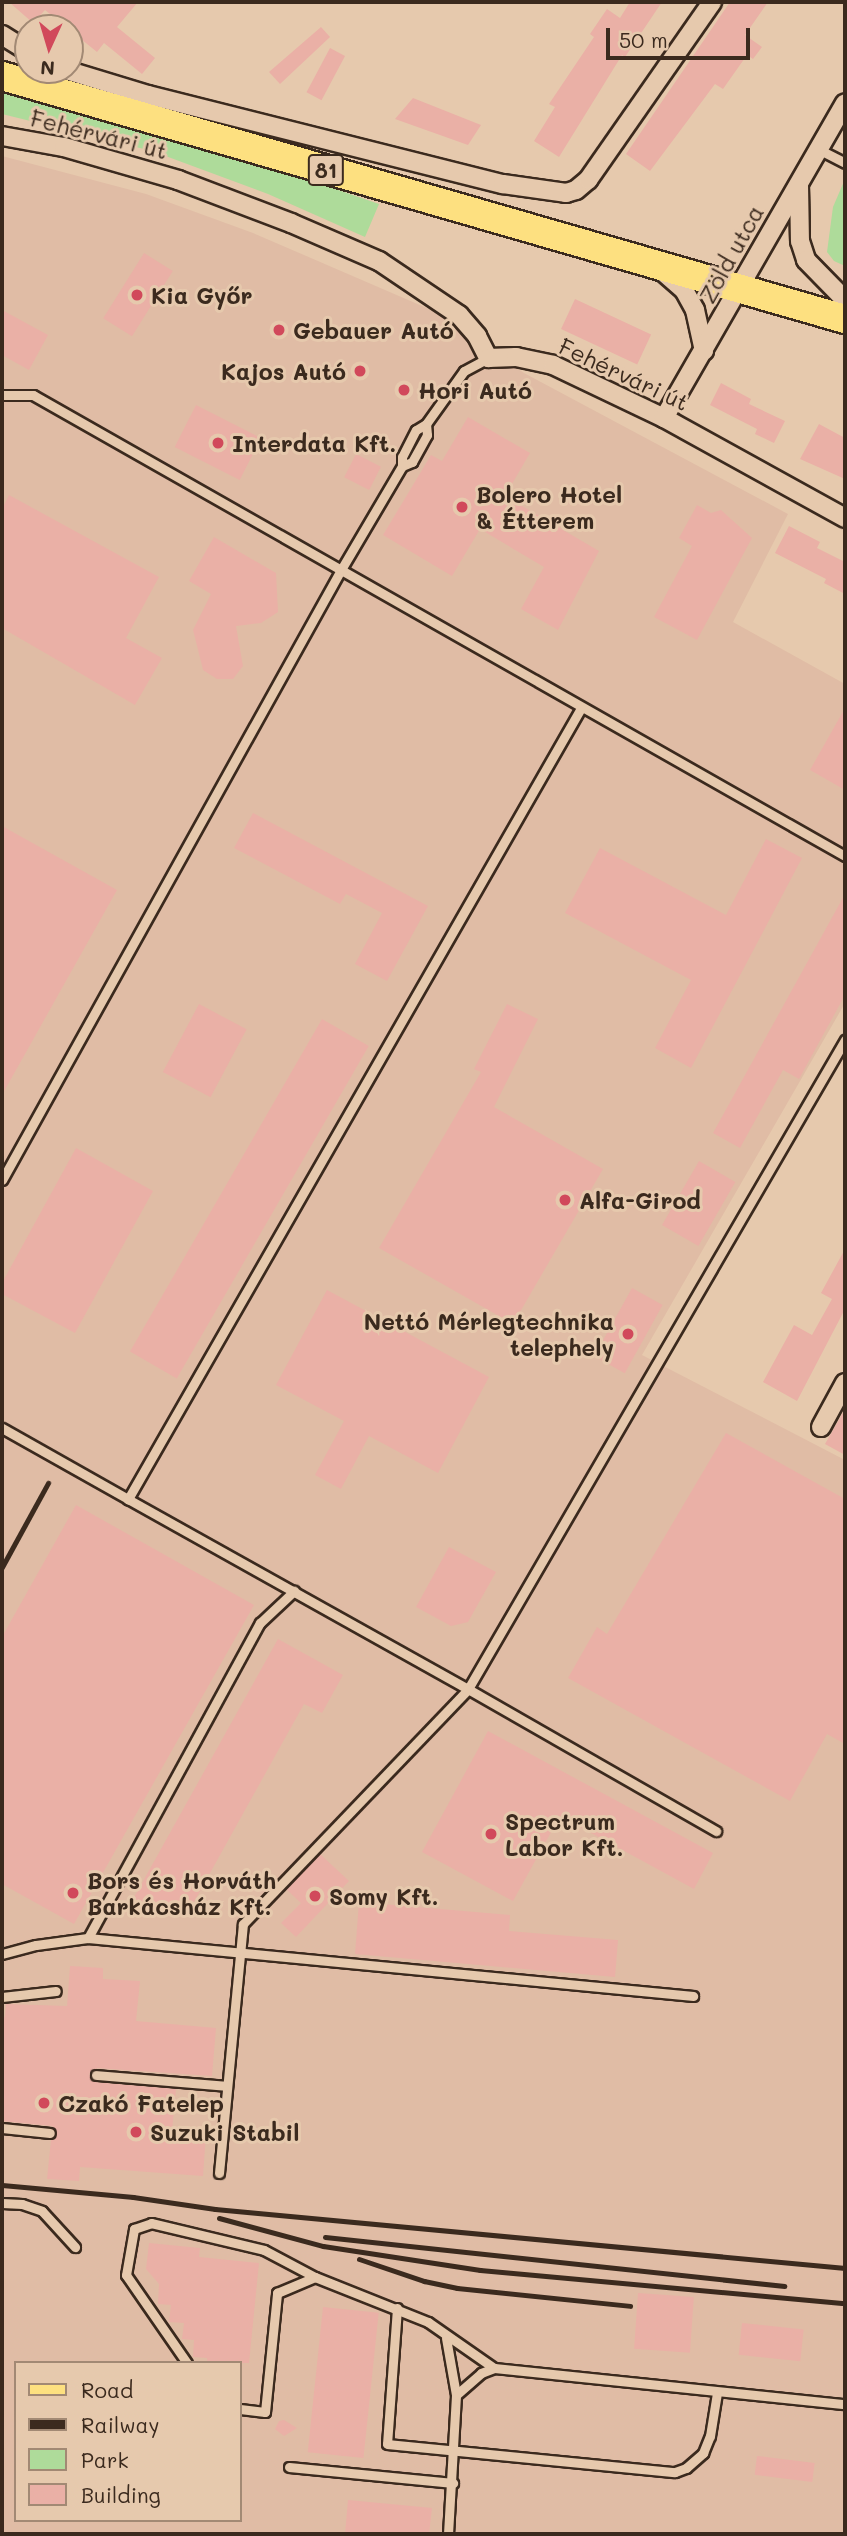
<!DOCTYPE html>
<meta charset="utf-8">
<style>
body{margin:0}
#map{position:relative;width:847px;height:2536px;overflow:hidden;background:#e6c9ad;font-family:Mali,sans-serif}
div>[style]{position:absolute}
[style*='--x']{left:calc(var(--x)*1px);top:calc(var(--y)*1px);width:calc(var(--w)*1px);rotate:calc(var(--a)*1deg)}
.built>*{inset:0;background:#e0bca5}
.green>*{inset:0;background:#aedb9a}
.building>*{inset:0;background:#eab0a6;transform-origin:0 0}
.roads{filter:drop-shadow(2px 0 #3b2a1e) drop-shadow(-2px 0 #3b2a1e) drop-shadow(0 2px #3b2a1e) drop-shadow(0 -2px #3b2a1e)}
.service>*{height:9px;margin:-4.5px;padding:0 4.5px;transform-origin:4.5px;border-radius:4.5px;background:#e6c9ad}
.minor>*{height:18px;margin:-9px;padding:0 9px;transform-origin:9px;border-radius:9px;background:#e6c9ad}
.primary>*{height:28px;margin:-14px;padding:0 14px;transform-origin:14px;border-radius:14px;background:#fde080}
.rail>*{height:5px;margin:-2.5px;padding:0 2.5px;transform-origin:2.5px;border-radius:2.5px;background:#3b2a1e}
.dots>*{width:19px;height:19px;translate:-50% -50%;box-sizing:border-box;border:4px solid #e6c9ad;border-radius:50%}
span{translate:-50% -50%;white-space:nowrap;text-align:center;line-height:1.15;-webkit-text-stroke:6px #e6c9ad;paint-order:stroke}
.shield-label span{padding:2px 5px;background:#e6c9ad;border:2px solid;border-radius:5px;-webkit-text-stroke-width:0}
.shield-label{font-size:21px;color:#3b2a1e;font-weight:700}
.street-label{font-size:23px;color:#3b2a1e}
.poi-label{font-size:23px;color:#3b2a1e;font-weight:700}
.left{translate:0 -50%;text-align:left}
.right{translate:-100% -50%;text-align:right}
.frame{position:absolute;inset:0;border:4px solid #3b2a1e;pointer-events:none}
.legend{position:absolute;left:14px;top:2361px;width:228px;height:161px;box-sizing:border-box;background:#e6c9ad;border:2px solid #a28974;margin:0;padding:9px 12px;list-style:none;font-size:21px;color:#3b2a1e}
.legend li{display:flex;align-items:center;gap:14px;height:35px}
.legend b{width:35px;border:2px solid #a28974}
.north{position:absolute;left:14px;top:14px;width:70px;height:70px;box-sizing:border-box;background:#e6c9ad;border:2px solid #a28974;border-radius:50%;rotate:184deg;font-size:19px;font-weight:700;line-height:28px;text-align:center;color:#3b2a1e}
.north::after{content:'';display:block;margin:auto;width:24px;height:32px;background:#d1495b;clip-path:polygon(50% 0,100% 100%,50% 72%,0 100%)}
.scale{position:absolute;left:606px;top:28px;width:144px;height:32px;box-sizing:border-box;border:4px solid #3b2a1e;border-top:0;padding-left:9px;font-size:21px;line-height:24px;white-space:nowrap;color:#3b2a1e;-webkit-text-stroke:5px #e6c9ad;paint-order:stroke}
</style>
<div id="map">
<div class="built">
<i style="clip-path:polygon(evenodd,2px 156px,146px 194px,253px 233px,436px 312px,524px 373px,788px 514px,733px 622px,845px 684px,845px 1003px,642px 1355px,845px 1460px,845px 2534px,2px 2534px,2px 156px,16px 2363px,240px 2363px,240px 2520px,16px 2520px,16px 2363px)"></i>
</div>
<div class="green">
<i style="clip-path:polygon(2px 89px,234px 154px,379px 204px,365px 237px,268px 194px,152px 151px,2px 114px)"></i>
<i style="clip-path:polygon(845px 179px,845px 266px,834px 261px,827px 252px,833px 207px)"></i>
</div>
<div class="building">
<i style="clip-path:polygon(9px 2px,138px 2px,117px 27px,155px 58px,142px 74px,104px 43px,97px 52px,45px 10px,33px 23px)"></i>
<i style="clip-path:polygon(630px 2px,662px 2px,625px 57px,622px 55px,559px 157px,534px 141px,555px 107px,549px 104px,594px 37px,590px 34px,607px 9px,620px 18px)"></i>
<i style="clip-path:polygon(730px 2px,768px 2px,745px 35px,762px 47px,753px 59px,747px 55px,723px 89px,715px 84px,650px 171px,626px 154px)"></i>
<i style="clip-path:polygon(321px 27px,330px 37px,280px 84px,269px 72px)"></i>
<i style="left:330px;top:48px;width:17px;height:50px;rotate:28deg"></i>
<i style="clip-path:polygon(413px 98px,481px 125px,468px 145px,395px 119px)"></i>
<i style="left:144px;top:253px;width:34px;height:77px;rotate:32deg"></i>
<i style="left:575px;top:299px;width:84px;height:33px;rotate:25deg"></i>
<i style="clip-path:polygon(2px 310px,48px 335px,29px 370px,2px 355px)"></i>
<i style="clip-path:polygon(721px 383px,751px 399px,749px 404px,785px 421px,774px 443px,755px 434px,757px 429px,710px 405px)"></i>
<i style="left:196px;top:405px;width:73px;height:47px;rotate:27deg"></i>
<i style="clip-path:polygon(468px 417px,530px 453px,505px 496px,599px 551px,558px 630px,521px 609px,544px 567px,480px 529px,452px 576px,383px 535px,431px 455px,442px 461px)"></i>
<i style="clip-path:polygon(819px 424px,845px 438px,845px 479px,800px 459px)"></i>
<i style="left:356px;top:454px;width:28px;height:26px;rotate:27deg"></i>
<i style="clip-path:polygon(9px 495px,159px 577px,126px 638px,162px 658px,135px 705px,2px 628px,2px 509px)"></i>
<i style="clip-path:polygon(697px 505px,711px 513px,721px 510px,752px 538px,697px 640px,654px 617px,692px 546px,679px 538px)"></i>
<i style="clip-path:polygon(789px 526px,820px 542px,817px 548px,845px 562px,845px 594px,824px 583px,826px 579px,775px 553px)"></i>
<i style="clip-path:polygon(214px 537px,276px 573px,278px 612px,261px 623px,236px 626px,243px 666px,233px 679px,217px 679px,203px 670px,193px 630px,211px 594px,189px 581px)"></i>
<i style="clip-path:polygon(845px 708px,845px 790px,810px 770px)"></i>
<i style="clip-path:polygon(253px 813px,428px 906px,387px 981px,355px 964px,382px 913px,346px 894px,340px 904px,234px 848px)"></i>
<i style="clip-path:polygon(2px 826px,117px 890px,2px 1095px)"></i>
<i style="clip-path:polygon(766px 839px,802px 858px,691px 1068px,655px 1048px,691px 980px,565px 913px,600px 848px,726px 915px)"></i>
<i style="clip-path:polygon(845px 894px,845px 995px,799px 1079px,783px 1070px,740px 1148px,713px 1133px)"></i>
<i style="left:199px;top:1004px;width:54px;height:77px;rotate:28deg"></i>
<i style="clip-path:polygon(507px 1004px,538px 1019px,494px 1107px,603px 1169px,513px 1324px,379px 1248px,481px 1072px,474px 1069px)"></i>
<i style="left:322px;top:1019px;width:54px;height:384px;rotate:30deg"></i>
<i style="clip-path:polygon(76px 1148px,153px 1191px,75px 1333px,2px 1294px,2px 1283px)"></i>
<i style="left:699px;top:1161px;width:42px;height:74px;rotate:30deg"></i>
<i style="clip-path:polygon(845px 1249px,845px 1309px,797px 1401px,763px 1382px,794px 1325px,812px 1335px,832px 1299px,821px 1293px)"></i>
<i style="left:632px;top:1288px;width:35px;height:78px;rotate:29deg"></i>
<i style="clip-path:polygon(327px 1290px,489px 1377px,438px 1473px,369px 1436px,341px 1489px,315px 1475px,344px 1421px,276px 1385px)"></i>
<i style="clip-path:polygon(845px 1409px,845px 1455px,825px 1444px)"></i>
<i style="clip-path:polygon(726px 1433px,845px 1499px,845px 1744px,827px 1734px,790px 1801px,568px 1678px,597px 1627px,607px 1634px)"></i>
<i style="clip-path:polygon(76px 1505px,254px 1605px,74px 1924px,2px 1884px,2px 1637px)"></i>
<i style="clip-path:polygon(449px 1547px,496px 1572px,468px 1622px,451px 1626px,416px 1607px)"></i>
<i style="clip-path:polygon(278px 1639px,343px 1675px,322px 1713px,304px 1704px,185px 1918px,159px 1903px,154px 1913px,132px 1901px)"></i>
<i style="clip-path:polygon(488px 1731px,713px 1853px,694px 1889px,560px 1816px,513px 1901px,422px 1852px)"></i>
<i style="clip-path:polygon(320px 1854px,349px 1881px,296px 1937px,281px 1923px,301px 1903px,286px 1889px)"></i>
<i style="clip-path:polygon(359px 1902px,510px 1915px,509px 1931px,618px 1940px,615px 1977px,355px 1954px)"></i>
<i style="clip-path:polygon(70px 1966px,103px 1968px,103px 1979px,140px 1981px,136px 2021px,216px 2028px,212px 2076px,97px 2068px,89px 2074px,95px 2082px,176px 2089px,172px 2131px,206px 2134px,203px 2176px,80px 2167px,79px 2181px,47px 2179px,51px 2140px,56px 2137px,56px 2130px,52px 2126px,2px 2121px,2px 2016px,5px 2017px,6px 2004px,67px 2006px)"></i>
<i style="clip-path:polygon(149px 2243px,200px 2248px,199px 2257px,259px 2263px,249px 2363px,207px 2363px,207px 2358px,193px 2357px,194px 2340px,182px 2339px,184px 2323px,169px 2322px,171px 2305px,158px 2304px,159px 2284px,146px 2269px)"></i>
<i style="left:638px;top:2293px;width:56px;height:56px;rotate:4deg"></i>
<i style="left:323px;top:2307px;width:56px;height:146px;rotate:6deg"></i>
<i style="left:742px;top:2323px;width:62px;height:32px;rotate:6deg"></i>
<i style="clip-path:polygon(284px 2420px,297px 2428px,284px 2436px,275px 2429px,279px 2421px)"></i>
<i style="left:757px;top:2456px;width:58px;height:19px;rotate:7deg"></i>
<i style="clip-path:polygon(348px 2500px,432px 2508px,429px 2534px,345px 2534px)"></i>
</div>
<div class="roads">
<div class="service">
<i style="--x:818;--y:149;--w:30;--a:27"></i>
<i style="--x:2;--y:395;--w:31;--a:0"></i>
<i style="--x:33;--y:395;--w:934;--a:29.59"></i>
<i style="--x:402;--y:466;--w:11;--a:-22"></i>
<i style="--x:412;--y:462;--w:31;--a:-61"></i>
<i style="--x:427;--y:435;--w:11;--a:-95"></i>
<i style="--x:581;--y:708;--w:912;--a:119.8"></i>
<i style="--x:128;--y:1499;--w:389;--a:29.2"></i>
<i style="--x:468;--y:1689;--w:751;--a:-59.85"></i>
<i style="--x:2;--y:1180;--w:700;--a:-60.95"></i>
<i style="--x:342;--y:568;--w:118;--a:-59.5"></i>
<i style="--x:402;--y:466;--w:9;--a:-90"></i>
<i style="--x:402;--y:457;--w:30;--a:-63"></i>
<i style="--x:416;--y:430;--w:12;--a:-31"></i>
<i style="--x:426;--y:424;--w:65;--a:-54.4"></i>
<i style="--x:464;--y:371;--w:27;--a:-28"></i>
<i style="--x:2;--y:1428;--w:145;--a:29.4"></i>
<i style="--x:88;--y:1938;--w:359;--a:-61.4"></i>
<i style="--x:260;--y:1623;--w:47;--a:-43.3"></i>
<i style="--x:2;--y:1954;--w:35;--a:-15"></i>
<i style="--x:36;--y:1945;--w:52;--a:-7.7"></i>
<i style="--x:88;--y:1938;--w:608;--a:5.48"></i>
<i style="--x:2;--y:1997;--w:54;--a:-6.3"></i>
<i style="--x:96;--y:2075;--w:131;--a:4.8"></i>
<i style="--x:2;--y:2128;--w:48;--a:5.9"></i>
<i style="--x:219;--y:2173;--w:250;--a:-84.5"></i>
<i style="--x:243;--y:1924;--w:325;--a:-46.2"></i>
<i style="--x:468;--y:1689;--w:286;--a:29.8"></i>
<i style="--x:2;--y:2203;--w:20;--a:3"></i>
<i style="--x:22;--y:2204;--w:21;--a:19"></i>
<i style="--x:42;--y:2211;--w:49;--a:47.5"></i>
<i style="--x:397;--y:2308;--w:136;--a:94.2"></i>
<i style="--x:387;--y:2444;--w:289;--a:5.6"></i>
<i style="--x:675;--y:2472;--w:12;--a:-20"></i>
<i style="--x:686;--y:2468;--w:23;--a:-41"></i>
<i style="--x:703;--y:2453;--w:18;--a:-68"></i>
<i style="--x:710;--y:2436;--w:44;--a:-80.8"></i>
<i style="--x:446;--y:2338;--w:58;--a:80"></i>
<i style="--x:187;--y:2363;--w:107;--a:-124.7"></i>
<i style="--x:126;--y:2275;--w:47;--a:-80.1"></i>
<i style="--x:134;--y:2229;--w:18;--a:-19"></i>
<i style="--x:151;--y:2223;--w:116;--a:13.4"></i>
<i style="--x:264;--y:2250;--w:58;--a:27.9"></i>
<i style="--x:315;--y:2277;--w:122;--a:21.7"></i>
<i style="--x:428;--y:2322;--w:80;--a:34.9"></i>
<i style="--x:240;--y:2409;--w:25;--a:7"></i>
<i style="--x:265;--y:2412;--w:120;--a:-84.2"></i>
<i style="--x:277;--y:2293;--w:41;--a:-22.8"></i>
<i style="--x:289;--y:2467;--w:165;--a:5.6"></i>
<i style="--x:448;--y:2534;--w:139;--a:-86.7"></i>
<i style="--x:456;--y:2395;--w:33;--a:-41"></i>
<i style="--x:481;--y:2373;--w:14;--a:-21"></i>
<i style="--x:494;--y:2368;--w:353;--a:5.9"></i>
</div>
<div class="minor">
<i style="--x:2;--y:35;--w:31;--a:32"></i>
<i style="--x:66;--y:70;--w:86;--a:17"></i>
<i style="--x:148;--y:95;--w:366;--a:14.1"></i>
<i style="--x:503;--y:184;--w:64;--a:8.1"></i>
<i style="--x:566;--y:193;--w:10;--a:-17"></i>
<i style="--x:576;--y:190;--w:16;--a:-40"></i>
<i style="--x:588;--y:180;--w:217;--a:-55.1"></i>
<i style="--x:2;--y:136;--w:63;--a:10.1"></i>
<i style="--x:64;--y:147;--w:119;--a:16.1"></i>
<i style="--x:178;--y:180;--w:121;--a:20.8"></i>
<i style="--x:291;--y:223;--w:96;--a:23.4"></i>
<i style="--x:379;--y:261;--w:97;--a:34"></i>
<i style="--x:459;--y:315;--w:28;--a:49"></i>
<i style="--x:477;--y:336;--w:25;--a:63"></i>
<i style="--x:488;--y:358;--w:28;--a:-2"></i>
<i style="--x:516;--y:357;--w:38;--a:12"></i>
<i style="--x:553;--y:365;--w:123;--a:25.5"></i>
<i style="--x:664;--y:418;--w:207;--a:28.9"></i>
<i style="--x:799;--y:185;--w:56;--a:89"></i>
<i style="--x:800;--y:241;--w:20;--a:72"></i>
<i style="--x:806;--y:260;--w:56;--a:45.7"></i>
<i style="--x:661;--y:270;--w:30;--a:41"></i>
<i style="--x:684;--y:290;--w:23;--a:61"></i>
<i style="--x:695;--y:310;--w:42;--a:77.6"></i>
<i style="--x:664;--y:418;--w:363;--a:-60.1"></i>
<i style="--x:821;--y:1427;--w:50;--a:-61.4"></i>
</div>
<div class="primary">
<i style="--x:2;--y:76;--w:877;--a:16.08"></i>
</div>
</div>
<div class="rail">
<i style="--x:2;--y:1567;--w:96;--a:-61.3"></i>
<i style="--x:2;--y:2185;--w:132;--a:5.2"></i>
<i style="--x:133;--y:2197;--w:83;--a:8.3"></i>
<i style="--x:215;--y:2209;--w:633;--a:5.35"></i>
<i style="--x:219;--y:2218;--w:108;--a:15.1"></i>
<i style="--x:323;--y:2246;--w:159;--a:8.7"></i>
<i style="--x:480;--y:2270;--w:366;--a:5.2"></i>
<i style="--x:325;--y:2237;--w:462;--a:6.1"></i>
<i style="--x:359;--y:2259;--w:69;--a:18.7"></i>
<i style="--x:424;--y:2281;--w:34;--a:12"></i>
<i style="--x:457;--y:2288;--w:174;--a:5.9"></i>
</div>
<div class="dots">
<i style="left:137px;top:295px;background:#d1495b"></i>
<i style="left:279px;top:330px;background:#d1495b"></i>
<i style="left:360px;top:371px;background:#d1495b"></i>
<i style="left:404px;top:390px;background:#d1495b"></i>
<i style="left:218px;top:443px;background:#d1495b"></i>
<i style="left:462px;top:507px;background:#d1495b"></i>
<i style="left:565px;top:1200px;background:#d1495b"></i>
<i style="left:628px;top:1334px;background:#d1495b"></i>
<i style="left:491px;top:1834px;background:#d1495b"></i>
<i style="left:73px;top:1893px;background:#d1495b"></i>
<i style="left:315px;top:1896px;background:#d1495b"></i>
<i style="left:44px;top:2103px;background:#d1495b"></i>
<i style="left:136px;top:2132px;background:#d1495b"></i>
</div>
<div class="shield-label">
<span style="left:326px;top:170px">81</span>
</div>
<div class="street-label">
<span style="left:99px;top:134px;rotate:14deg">Fehérvári út</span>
<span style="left:731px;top:254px;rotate:-61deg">Zöld utca</span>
<span style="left:624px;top:374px;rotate:25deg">Fehérvári út</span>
</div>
<div class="poi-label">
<span class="left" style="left:151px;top:295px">Kia Győr</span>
<span class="left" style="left:293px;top:330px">Gebauer Autó</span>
<span class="right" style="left:346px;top:371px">Kajos Autó</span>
<span class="left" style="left:418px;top:390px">Hori Autó</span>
<span class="left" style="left:232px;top:443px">Interdata Kft.</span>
<span class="left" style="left:476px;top:507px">Bolero Hotel<br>&amp; Étterem</span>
<span class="left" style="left:579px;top:1200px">Alfa-Girod</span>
<span class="right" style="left:614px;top:1334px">Nettó Mérlegtechnika<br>telephely</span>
<span class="left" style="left:505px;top:1834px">Spectrum<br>Labor Kft.</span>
<span class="left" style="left:87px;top:1893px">Bors és Horváth<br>Barkácsház Kft.</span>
<span class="left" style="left:329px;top:1896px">Somy Kft.</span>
<span class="left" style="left:58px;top:2103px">Czakó Fatelep</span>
<span class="left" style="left:150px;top:2132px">Suzuki Stabil</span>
</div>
<div class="frame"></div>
<ul class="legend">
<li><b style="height:9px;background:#fde080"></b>Road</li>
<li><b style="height:9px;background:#3b2a1e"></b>Railway</li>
<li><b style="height:19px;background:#aedb9a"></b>Park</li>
<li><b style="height:19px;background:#eab0a6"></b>Building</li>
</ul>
<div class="north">N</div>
<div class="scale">50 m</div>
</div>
